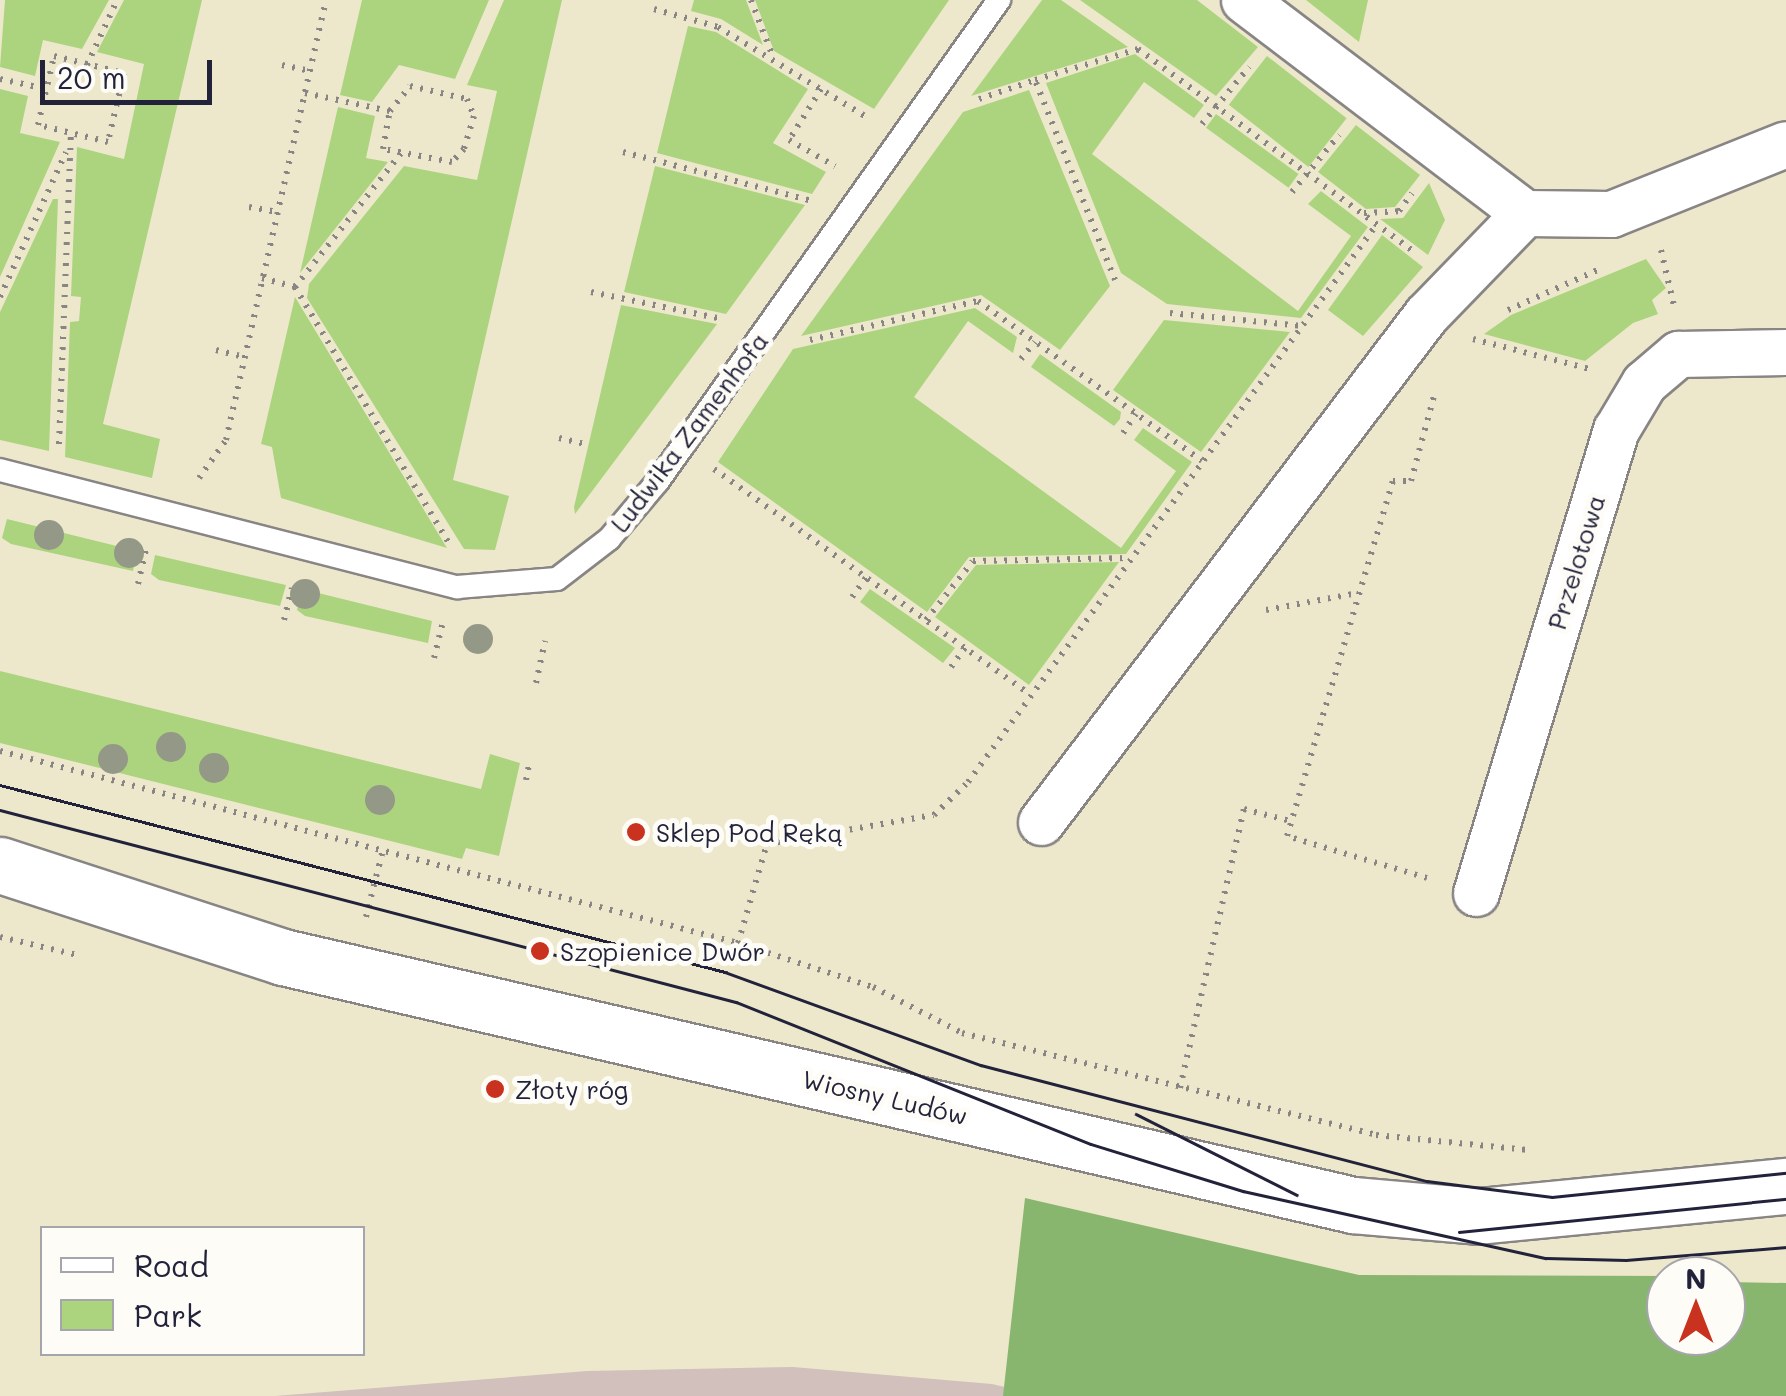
<!DOCTYPE html>
<meta charset="utf-8">
<style>
body{margin:0}
#map{position:relative;width:1786px;height:1396px;overflow:hidden;background:#ede8cc;font-family:Mali,sans-serif}
div>[style]{position:absolute}
[style*='--x']{left:calc(var(--x)*1px);top:calc(var(--y)*1px);width:calc(var(--w)*1px);rotate:calc(var(--a)*1deg)}
.industrial>*{inset:0;background:#d1c0bc}
.green>*{inset:0;background:#acd47f;transform-origin:0 0}
.forest>*{inset:0;background:#89b66e}
.path>*{height:6px;margin-top:-3px;transform-origin:0;background:repeating-linear-gradient(90deg,#888584 0 2.5px,transparent 0 10.5px)}
.roads{filter:drop-shadow(2px 0 #888584) drop-shadow(-2px 0 #888584) drop-shadow(0 2px #888584) drop-shadow(0 -2px #888584)}
.service>*{height:22px;margin:-11px;padding:0 11px;transform-origin:11px;border-radius:11px;background:#fff}
.minor>*{height:45px;margin:-22.5px;padding:0 22.5px;transform-origin:22.5px;border-radius:22.5px;background:#fff}
.tertiary>*{height:55px;margin:-27.5px;padding:0 27.5px;transform-origin:27.5px;border-radius:27.5px;background:#fff}
.tram>*{height:2.5px;margin:-1.25px;padding:0 1.25px;transform-origin:1.25px;border-radius:1.25px;background:#22223b}
.trees>*{width:30px;height:30px;margin:-15px;border-radius:50%;background:#949887}
.dots>*{width:28px;height:28px;translate:-50% -50%;box-sizing:border-box;border:5px solid #fdfcf7;border-radius:50%}
span{translate:-50% -50%;white-space:nowrap;text-align:center;line-height:1.15;-webkit-text-stroke:10px #fdfcf7;paint-order:stroke}
.street-label{font-size:25px;color:#22223b}
.poi-label{font-size:25px;color:#22223b}
.left{translate:0 -50%;text-align:left}
.legend{position:absolute;left:40px;top:1226px;width:325px;height:130px;box-sizing:border-box;background:#fdfcf7;border:2px solid #a5a5ac;margin:0;padding:12px 18px;list-style:none;font-size:30px;color:#22223b}
.legend li{display:flex;align-items:center;gap:20px;height:50px}
.legend b{width:50px;border:2px solid #a5a5ac}
.north{position:absolute;left:1646px;top:1256px;width:100px;height:100px;box-sizing:border-box;background:#fdfcf7;border:2px solid #a5a5ac;border-radius:50%;rotate:0deg;font-size:28px;font-weight:700;line-height:40px;text-align:center;color:#22223b}
.north::after{content:'';display:block;margin:auto;width:35px;height:45px;background:#c8321e;clip-path:polygon(50% 0,100% 100%,50% 72%,0 100%)}
.scale{position:absolute;left:40px;top:60px;width:172px;height:45px;box-sizing:border-box;border:5px solid #22223b;border-top:0;padding-left:12px;font-size:30px;line-height:35px;white-space:nowrap;color:#22223b;-webkit-text-stroke:8px #fdfcf7;paint-order:stroke}
</style>
<div id="map">
<div class="industrial">
<i style="clip-path:polygon(793px 1367px,992px 1384px,1044px 1396px,275px 1396px,587px 1371px)"></i>
</div>
<div class="green">
<i style="clip-path:polygon(5px 0,109px 0,82px 49px,43px 40px,35px 76px,0 67px)"></i>
<i style="clip-path:polygon(124px 0,202px 0,103px 424px,160px 439px,152px 478px,65px 457px,70px 322px,79px 321px,81px 297px,71px 296px,77px 147px,124px 159px,144px 64px,97px 52px)"></i>
<i style="clip-path:polygon(362px 0,489px 0,455px 79px,399px 65px,372px 102px,340px 95px)"></i>
<i style="clip-path:polygon(504px 0,562px 0,453px 480px,509px 496px,495px 550px,464px 549px,307px 298px,309px 284px,404px 166px,477px 180px,497px 91px,467px 85px)"></i>
<i style="clip-path:polygon(694px 0,746px 0,763px 45px,721px 19px,691px 11px)"></i>
<i style="clip-path:polygon(755px 0,949px 0,874px 109px,774px 51px)"></i>
<i style="clip-path:polygon(1042px 0,1061px 0,1128px 47px,971px 96px)"></i>
<i style="clip-path:polygon(1080px 0,1197px 0,1258px 47px,1216px 96px)"></i>
<i style="clip-path:polygon(1306px 0,1368px 0,1359px 42px)"></i>
<i style="clip-path:polygon(688px 26px,716px 32px,808px 89px,773px 143px,826px 172px,812px 194px,657px 153px)"></i>
<i style="clip-path:polygon(1135px 54px,1204px 105px,1194px 118px,1144px 82px,1092px 154px,1298px 311px,1351px 236px,1308px 204px,1321px 191px,1368px 227px,1301px 318px,1167px 304px,1121px 273px,1046px 83px)"></i>
<i style="left:1267px;top:56px;width:101px;height:62px;rotate:38deg"></i>
<i style="clip-path:polygon(0 89px,28px 96px,20px 133px,60px 142px,0 277px)"></i>
<i style="clip-path:polygon(1029px 90px,1110px 286px,1060px 350px,981px 295px,801px 336px,963px 112px)"></i>
<i style="clip-path:polygon(338px 107px,375px 116px,366px 158px,388px 162px,300px 273px)"></i>
<i style="left:1216px;top:114px;width:102px;height:17px;rotate:36deg"></i>
<i style="clip-path:polygon(1356px 125px,1420px 175px,1395px 207px,1366px 209px,1318px 172px)"></i>
<i style="clip-path:polygon(655px 166px,805px 205px,726px 314px,624px 292px)"></i>
<i style="clip-path:polygon(1429px 183px,1445px 220px,1428px 255px,1380px 219px,1403px 218px)"></i>
<i style="clip-path:polygon(53px 199px,58px 199px,49px 451px,0 440px,0 312px)"></i>
<i style="clip-path:polygon(1382px 235px,1423px 267px,1363px 336px,1328px 310px)"></i>
<i style="clip-path:polygon(1646px 259px,1666px 288px,1652px 300px,1658px 314px,1633px 323px,1585px 361px,1484px 334px,1511px 315px)"></i>
<i style="clip-path:polygon(295px 297px,447px 548px,281px 498px,272px 447px,261px 444px)"></i>
<i style="clip-path:polygon(621px 305px,717px 324px,575px 514px,574px 507px)"></i>
<i style="clip-path:polygon(975px 308px,1017px 337px,1013px 353px,968px 321px,914px 397px,1121px 548px,1176px 471px,1134px 440px,1143px 428px,1192px 462px,1126px 554px,969px 557px,927px 612px,718px 462px,793px 349px)"></i>
<i style="clip-path:polygon(1164px 320px,1290px 332px,1201px 452px,1113px 390px)"></i>
<i style="clip-path:polygon(1040px 354px,1121px 412px,1120px 419px,1114px 426px,1031px 367px)"></i>
<i style="clip-path:polygon(7px 519px,137px 551px,133px 571px,11px 544px,2px 538px)"></i>
<i style="clip-path:polygon(155px 555px,286px 585px,280px 606px,159px 580px,151px 574px)"></i>
<i style="clip-path:polygon(1119px 562px,1029px 685px,935px 617px,976px 565px)"></i>
<i style="clip-path:polygon(302px 589px,432px 621px,428px 643px,305px 616px,297px 610px)"></i>
<i style="clip-path:polygon(870px 589px,955px 648px,943px 663px,860px 602px)"></i>
<i style="clip-path:polygon(0 671px,481px 789px,490px 754px,520px 763px,499px 856px,466px 848px,462px 859px,0 743px)"></i>
</div>
<div class="forest">
<i style="clip-path:polygon(1025px 1198px,1359px 1275px,1674px 1276px,1666px 1276px,1666px 1336px,1726px 1336px,1726px 1282px,1786px 1283px,1786px 1396px,1003px 1396px)"></i>
</div>
<div class="path">
<i style="--x:751;--y:0;--w:61;--a:68.9"></i>
<i style="--x:654;--y:9;--w:66;--a:15.7"></i>
<i style="--x:718;--y:27;--w:172;--a:31.2"></i>
<i style="--x:54;--y:56;--w:72;--a:13.7"></i>
<i style="--x:124;--y:73;--w:71;--a:103.1"></i>
<i style="--x:108;--y:142;--w:72;--a:-166.3"></i>
<i style="--x:38;--y:125;--w:71;--a:-76.9"></i>
<i style="--x:87;--y:65;--w:72;--a:-65.2"></i>
<i style="--x:282;--y:65;--w:29;--a:12"></i>
<i style="--x:0;--y:79;--w:47;--a:12.3"></i>
<i style="--x:410;--y:86;--w:58;--a:12.8"></i>
<i style="--x:467;--y:99;--w:18;--a:68"></i>
<i style="--x:474;--y:116;--w:34;--a:107"></i>
<i style="--x:464;--y:149;--w:18;--a:133"></i>
<i style="--x:452;--y:162;--w:70;--a:-169.3"></i>
<i style="--x:383;--y:149;--w:39;--a:-80"></i>
<i style="--x:390;--y:111;--w:32;--a:-51"></i>
<i style="--x:821;--y:89;--w:60;--a:122.1"></i>
<i style="--x:789;--y:140;--w:53;--a:29.5"></i>
<i style="--x:305;--y:93;--w:87;--a:12"></i>
<i style="--x:979;--y:99;--w:59;--a:-18.7"></i>
<i style="--x:1202;--y:124;--w:74;--a:-50.5"></i>
<i style="--x:623;--y:152;--w:192;--a:14.5"></i>
<i style="--x:1292;--y:192;--w:74;--a:-50.5"></i>
<i style="--x:249;--y:207;--w:29;--a:10"></i>
<i style="--x:1364;--y:213;--w:35;--a:-3"></i>
<i style="--x:1399;--y:211;--w:22;--a:-54"></i>
<i style="--x:1661;--y:250;--w:57;--a:76.9"></i>
<i style="--x:262;--y:278;--w:34;--a:15"></i>
<i style="--x:295;--y:287;--w:299;--a:59"></i>
<i style="--x:1115;--y:280;--w:215;--a:-111.8"></i>
<i style="--x:1035;--y:80;--w:108;--a:-16.8"></i>
<i style="--x:1138;--y:49;--w:345;--a:36.3"></i>
<i style="--x:295;--y:287;--w:172;--a:-51.6"></i>
<i style="--x:591;--y:292;--w:134;--a:11.6"></i>
<i style="--x:0;--y:297;--w:159;--a:-65.5"></i>
<i style="--x:1508;--y:310;--w:103;--a:-24.1"></i>
<i style="--x:1170;--y:313;--w:133;--a:5.6"></i>
<i style="--x:1473;--y:339;--w:121;--a:14.4"></i>
<i style="--x:810;--y:340;--w:172;--a:-13.1"></i>
<i style="--x:978;--y:301;--w:275;--a:35.5"></i>
<i style="--x:216;--y:350;--w:30;--a:14"></i>
<i style="--x:1021;--y:359;--w:22;--a:-51"></i>
<i style="--x:1123;--y:433;--w:23;--a:-56"></i>
<i style="--x:559;--y:438;--w:27;--a:13"></i>
<i style="--x:59;--y:444;--w:311;--a:-87.8"></i>
<i style="--x:714;--y:469;--w:388;--a:35.5"></i>
<i style="--x:199;--y:478;--w:47;--a:-54.6"></i>
<i style="--x:226;--y:440;--w:451;--a:-77.2"></i>
<i style="--x:138;--y:584;--w:39;--a:-77"></i>
<i style="--x:852;--y:597;--w:24;--a:-54"></i>
<i style="--x:1266;--y:610;--w:94;--a:-10.5"></i>
<i style="--x:284;--y:620;--w:33;--a:-76"></i>
<i style="--x:926;--y:620;--w:75;--a:-51.5"></i>
<i style="--x:973;--y:561;--w:156;--a:-1.1"></i>
<i style="--x:434;--y:658;--w:34;--a:-76"></i>
<i style="--x:951;--y:667;--w:24;--a:-54"></i>
<i style="--x:536;--y:683;--w:43;--a:-77.9"></i>
<i style="--x:0;--y:751;--w:763;--a:14.58"></i>
<i style="--x:738;--y:943;--w:142;--a:18.1"></i>
<i style="--x:873;--y:987;--w:100;--a:27.3"></i>
<i style="--x:962;--y:1033;--w:426;--a:13.8"></i>
<i style="--x:1376;--y:1135;--w:153;--a:5.6"></i>
<i style="--x:526;--y:780;--w:15;--a:-79"></i>
<i style="--x:1427;--y:878;--w:146;--a:-163.3"></i>
<i style="--x:1287;--y:836;--w:370;--a:-73.4"></i>
<i style="--x:1393;--y:481;--w:18;--a:0"></i>
<i style="--x:1411;--y:481;--w:92;--a:-74.9"></i>
<i style="--x:366;--y:917;--w:69;--a:-75.8"></i>
<i style="--x:0;--y:937;--w:83;--a:13.2"></i>
<i style="--x:738;--y:943;--w:103;--a:-73.7"></i>
<i style="--x:767;--y:844;--w:169;--a:-9.9"></i>
<i style="--x:934;--y:815;--w:47;--a:-44.1"></i>
<i style="--x:968;--y:782;--w:692;--a:-53.76"></i>
<i style="--x:1180;--y:1088;--w:286;--a:-77.1"></i>
<i style="--x:1244;--y:809;--w:48;--a:14.6"></i>
</div>
<div class="roads">
<div class="service">
<i style="--x:0;--y:470;--w:472;--a:14.4"></i>
<i style="--x:457;--y:587;--w:100;--a:-4.6"></i>
<i style="--x:557;--y:579;--w:66;--a:-37.6"></i>
<i style="--x:609;--y:539;--w:76;--a:-49.8"></i>
<i style="--x:658;--y:481;--w:590;--a:-54.67"></i>
</div>
<div class="minor">
<i style="--x:1244;--y:0;--w:353;--a:37.2"></i>
<i style="--x:1525;--y:213;--w:86;--a:0.7"></i>
<i style="--x:1611;--y:214;--w:188;--a:-21.8"></i>
<i style="--x:1041;--y:822;--w:637;--a:-52.79"></i>
<i style="--x:1426;--y:315;--w:142;--a:-45.9"></i>
<i style="--x:1476;--y:893;--w:484;--a:-73.2"></i>
<i style="--x:1616;--y:430;--w:55;--a:-59.2"></i>
<i style="--x:1644;--y:383;--w:45;--a:-40.5"></i>
<i style="--x:1678;--y:354;--w:108;--a:-1.1"></i>
</div>
<div class="tertiary">
<i style="--x:0;--y:865;--w:298;--a:18"></i>
<i style="--x:283;--y:957;--w:1098;--a:13.05"></i>
<i style="--x:1353;--y:1205;--w:125;--a:5"></i>
<i style="--x:1478;--y:1216;--w:309;--a:-5.6"></i>
</div>
</div>
<div class="tram">
<i style="--x:0;--y:785;--w:749;--a:14.46"></i>
<i style="--x:725;--y:972;--w:272;--a:20"></i>
<i style="--x:981;--y:1065;--w:461;--a:14.6"></i>
<i style="--x:1427;--y:1181;--w:126;--a:7.3"></i>
<i style="--x:1552;--y:1197;--w:235;--a:-5.9"></i>
<i style="--x:0;--y:810;--w:761;--a:14.62"></i>
<i style="--x:736;--y:1002;--w:382;--a:21.8"></i>
<i style="--x:1091;--y:1144;--w:159;--a:17.2"></i>
<i style="--x:1243;--y:1191;--w:310;--a:12.5"></i>
<i style="--x:1546;--y:1258;--w:80;--a:1.4"></i>
<i style="--x:1626;--y:1260;--w:161;--a:-4.6"></i>
<i style="--x:1136;--y:1114;--w:180;--a:26.7"></i>
<i style="--x:1459;--y:1232;--w:329;--a:-5.8"></i>
</div>
<div class="trees">
<i style="left:49px;top:535px"></i>
<i style="left:129px;top:553px"></i>
<i style="left:305px;top:594px"></i>
<i style="left:478px;top:639px"></i>
<i style="left:171px;top:747px"></i>
<i style="left:113px;top:759px"></i>
<i style="left:214px;top:768px"></i>
<i style="left:380px;top:800px"></i>
</div>
<div class="dots">
<i style="left:636px;top:832px;background:#c8321e"></i>
<i style="left:540px;top:951px;background:#c8321e"></i>
<i style="left:495px;top:1089px;background:#c8321e"></i>
</div>
<div class="street-label">
<span style="left:689px;top:432px;rotate:-53deg">Ludwika Zamenhofa</span>
<span style="left:1576px;top:562px;rotate:-73deg">Przelotowa</span>
<span style="left:885px;top:1097px;rotate:13deg">Wiosny Ludów</span>
</div>
<div class="poi-label">
<span class="left" style="left:656px;top:832px">Sklep Pod Ręką</span>
<span class="left" style="left:560px;top:951px">Szopienice Dwór</span>
<span class="left" style="left:515px;top:1089px">Złoty róg</span>
</div>
<ul class="legend">
<li><b style="height:12px;background:#fff"></b>Road</li>
<li><b style="height:28px;background:#acd47f"></b>Park</li>
</ul>
<div class="north">N</div>
<div class="scale">20 m</div>
</div>
